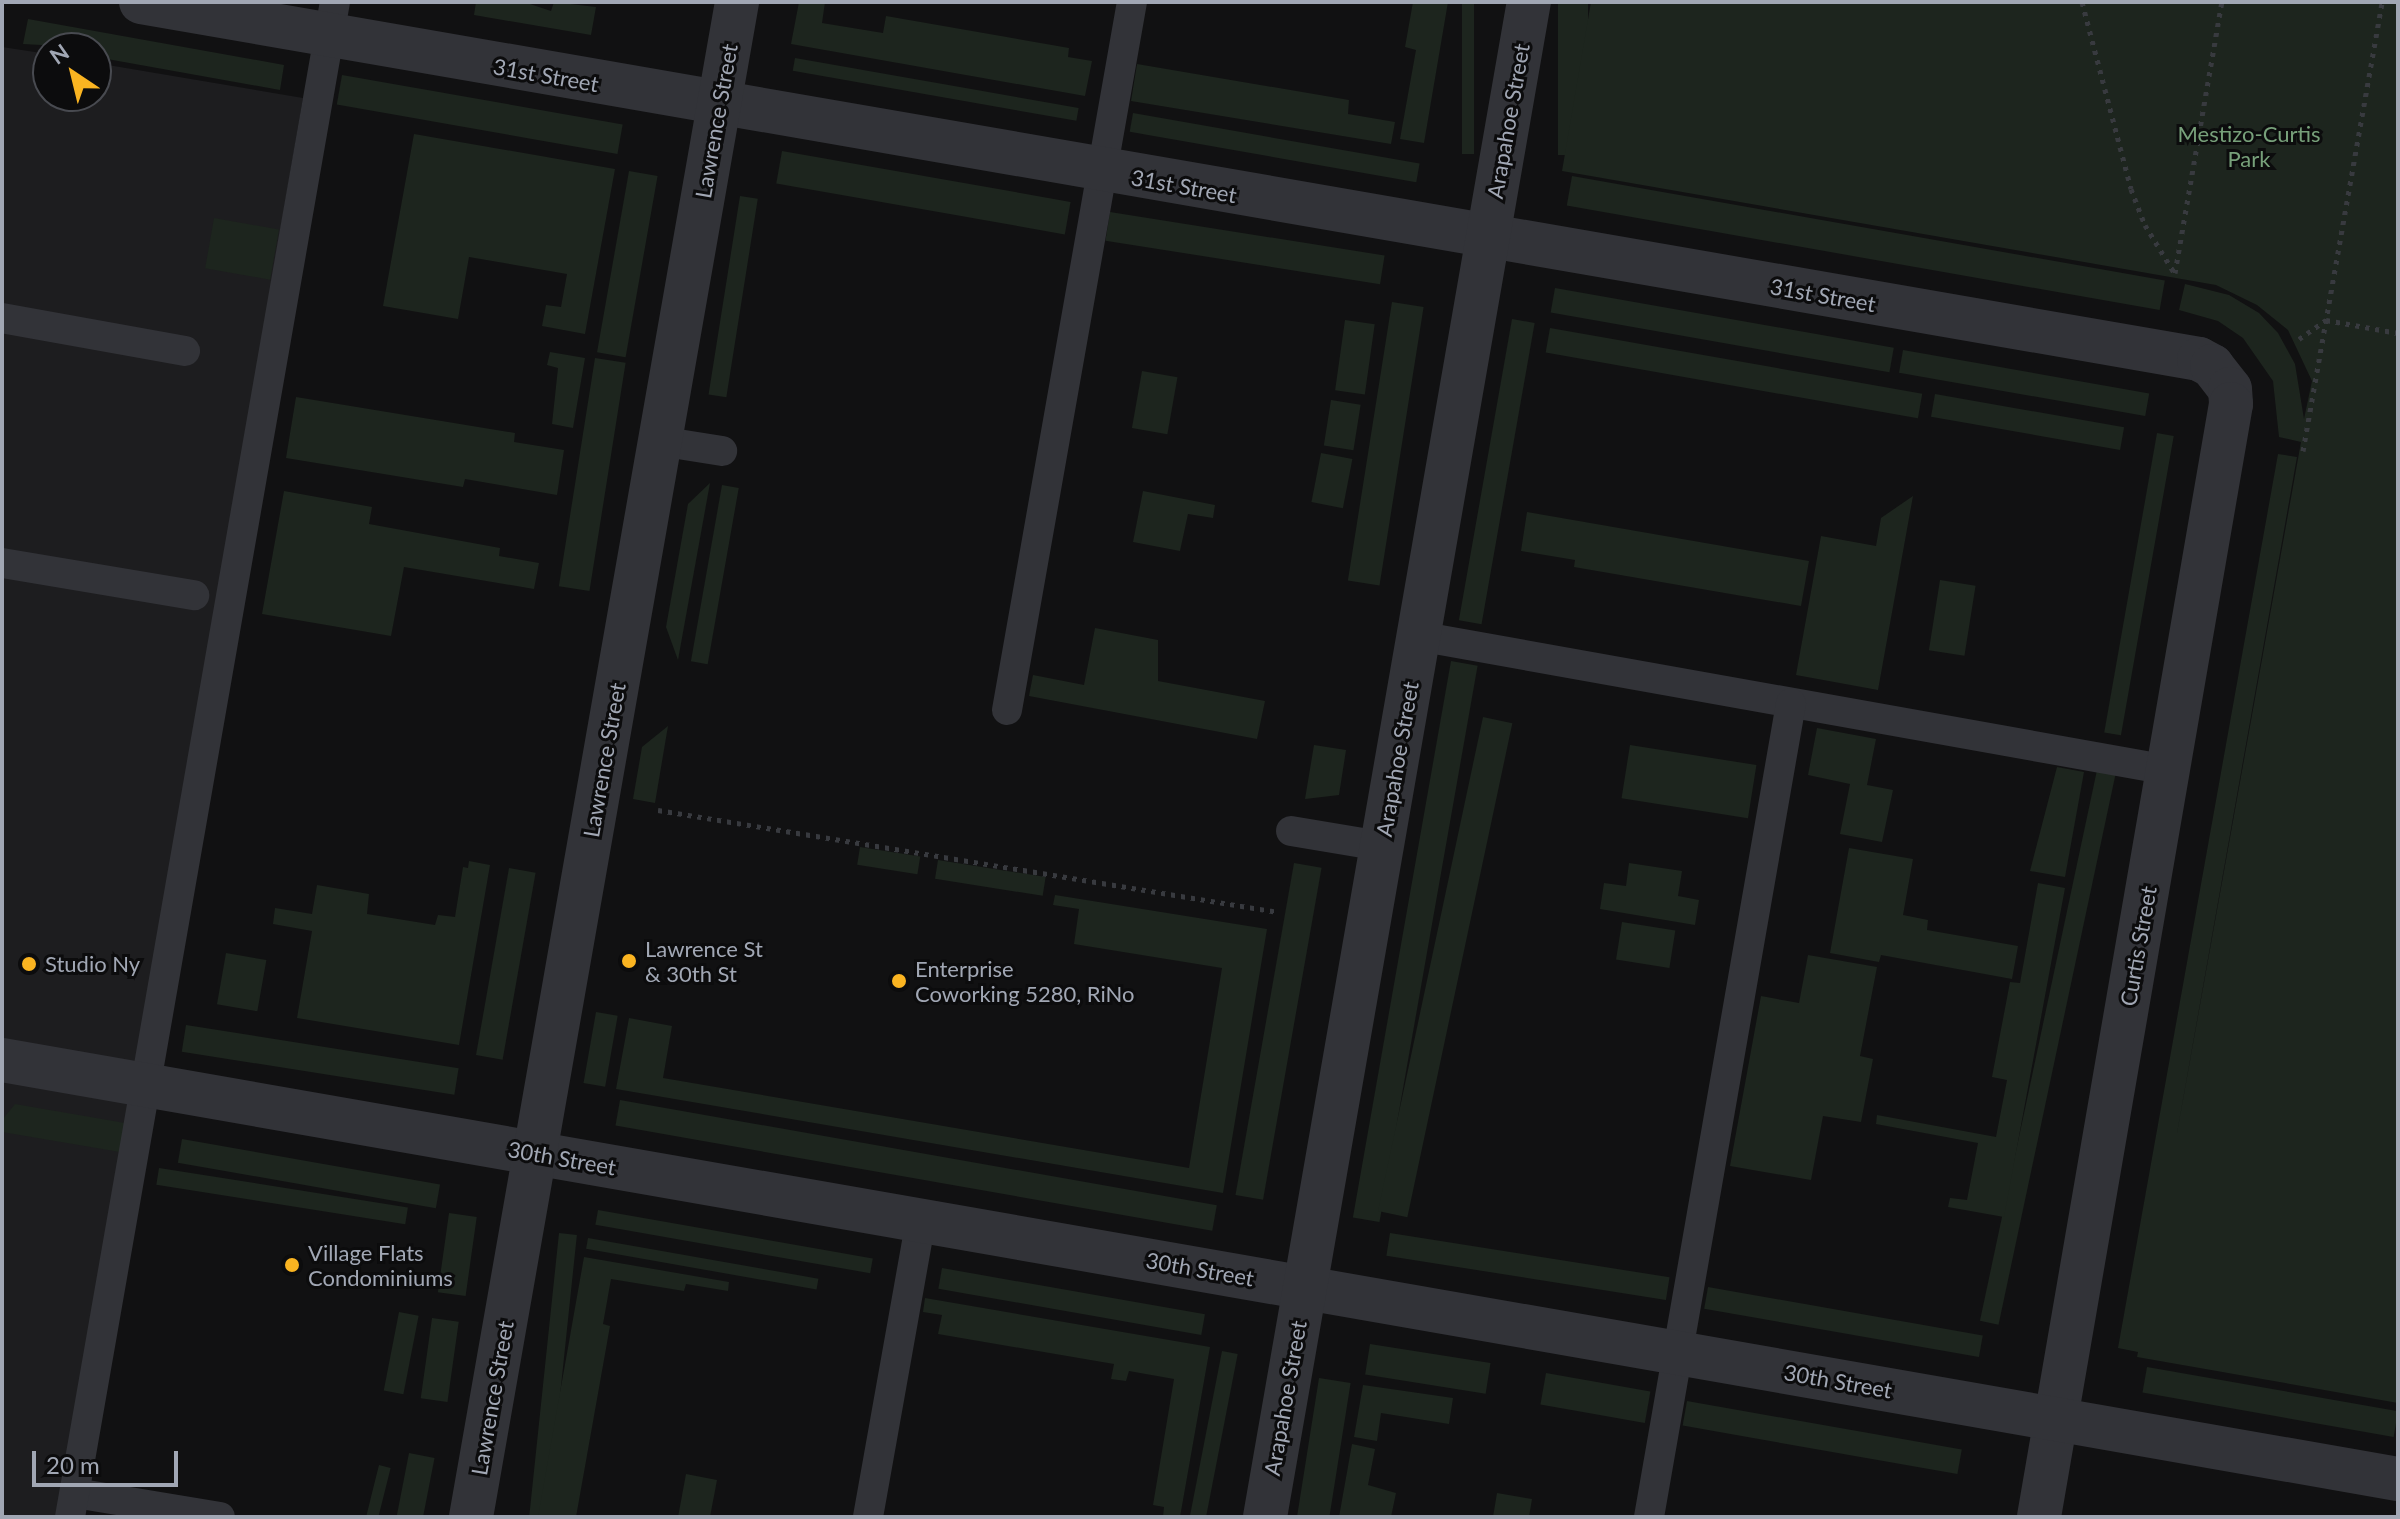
<!DOCTYPE html>
<style>
body{margin:0}
#map{position:relative;width:2400px;height:1519px;overflow:hidden;background:#111112;font-family:Lato,sans-serif}
div>[style]{position:absolute}
[style*='--x']{left:calc(var(--x)*1px);top:calc(var(--y)*1px);width:calc(var(--w)*1px);rotate:calc(var(--a)*1deg)}
.built>*{inset:0;background:#1d1d1f}
.green>*{inset:0;background:#1d251e;transform-origin:0 0}
.path>*{height:5px;margin-top:-2.5px;transform-origin:0;background:repeating-linear-gradient(90deg,#383a3f 0 4px,transparent 0 10px)}
.service>*{height:30px;margin:-15px;padding:0 15px;transform-origin:15px;border-radius:15px;background:#323338}
.minor>*{height:44px;margin:-22px;padding:0 22px;transform-origin:22px;border-radius:22px;background:#323338}
.tertiary>*{height:44px;margin:-22px;padding:0 22px;transform-origin:22px;border-radius:22px;background:#323338}
.dots>*{width:22px;height:22px;translate:-50% -50%;box-sizing:border-box;border:4px solid #0c0c0d;border-radius:50%}
span{translate:-50% -50%;white-space:nowrap;text-align:center;line-height:1.15;-webkit-text-stroke:6px #0c0c0d;paint-order:stroke}
.street-label{font-size:22px;color:#a1a7b4}
.park-label{font-size:22px;color:#77a07a}
.poi-label{font-size:22px;color:#a1a7b4}
.left{translate:0 -50%;text-align:left}
.frame{position:absolute;inset:0;border:4px solid #a1a7b4;pointer-events:none}
.north{position:absolute;left:32px;top:32px;width:80px;height:80px;box-sizing:border-box;background:#0c0c0d;border:2px solid #484a50;border-radius:50%;rotate:325deg;font-size:22px;font-weight:700;line-height:32px;text-align:center;color:#a1a7b4}
.north::after{content:'';display:block;margin:auto;width:28px;height:36px;background:#fab421;clip-path:polygon(50% 0,100% 100%,50% 72%,0 100%)}
.scale{position:absolute;left:32px;top:1451px;width:146px;height:36px;box-sizing:border-box;border:4px solid #a1a7b4;border-top:0;padding-left:10px;font-size:24px;line-height:28px;white-space:nowrap;color:#a1a7b4;-webkit-text-stroke:6px #0c0c0d;paint-order:stroke}
</style>
<div id="map">
<div class="built">
<i style="clip-path:polygon(2px 47px,48px 54px,48px 96px,96px 96px,96px 63px,303px 98px,60px 1517px,2px 1517px)"></i>
</div>
<div class="green">
<i style="clip-path:polygon(476px 2px,524px 2px,551px 11px,554px 2px,596px 7px,591px 35px,474px 15px)"></i>
<i style="clip-path:polygon(799px 2px,825px 2px,822px 23px,883px 33px,886px 16px,1069px 48px,1068px 57px,1092px 61px,1085px 96px,791px 44px)"></i>
<i style="clip-path:polygon(1413px 2px,1448px 2px,1424px 143px,1400px 139px,1416px 50px,1405px 47px)"></i>
<i style="left:1462px;top:2px;width:12px;height:152px"></i>
<i style="left:1558px;top:2px;width:30px;height:153px"></i>
<i style="clip-path:polygon(1591px 2px,2398px 2px,2398px 1403px,2137px 1357px,2138px 1352px,2118px 1348px,2278px 454px,2297px 457px,2174px 1150px,2301px 442px,2279px 437px,2273px 381px,2243px 338px,2218px 321px,2179px 310px,2185px 284px,2229px 295px,2259px 313px,2278px 333px,2295px 364px,2304px 419px,2312px 381px,2288px 330px,2257px 305px,2216px 285px,1562px 171px)"></i>
<i style="clip-path:polygon(28px 19px,284px 65px,280px 90px,96px 57px,96px 48px,23px 44px)"></i>
<i style="left:795px;top:58px;width:288px;height:13px;rotate:10deg"></i>
<i style="clip-path:polygon(1137px 64px,1349px 100px,1348px 114px,1395px 122px,1391px 144px,1131px 101px)"></i>
<i style="left:342px;top:75px;width:285px;height:30px;rotate:10deg"></i>
<i style="left:1133px;top:113px;width:291px;height:19px;rotate:10deg"></i>
<i style="clip-path:polygon(414px 134px,615px 169px,585px 334px,542px 326px,546px 305px,561px 307px,567px 274px,469px 257px,458px 319px,383px 306px)"></i>
<i style="left:782px;top:151px;width:293px;height:33px;rotate:10deg"></i>
<i style="left:629px;top:171px;width:29px;height:184px;rotate:10deg"></i>
<i style="left:1572px;top:176px;width:602px;height:30px;rotate:10deg"></i>
<i style="left:740px;top:196px;width:18px;height:201px;rotate:9deg"></i>
<i style="left:1110px;top:212px;width:278px;height:29px;rotate:9deg"></i>
<i style="left:214px;top:218px;width:66px;height:51px;rotate:10deg"></i>
<i style="left:1555px;top:288px;width:344px;height:25px;rotate:10deg"></i>
<i style="left:1392px;top:302px;width:32px;height:282px;rotate:9deg"></i>
<i style="left:1512px;top:319px;width:23px;height:306px;rotate:10deg"></i>
<i style="left:1345px;top:320px;width:30px;height:71px;rotate:8deg"></i>
<i style="left:1550px;top:328px;width:378px;height:25px;rotate:10deg"></i>
<i style="left:1903px;top:350px;width:250px;height:23px;rotate:10deg"></i>
<i style="clip-path:polygon(550px 352px,585px 358px,573px 428px,552px 424px,558px 368px,547px 365px)"></i>
<i style="left:595px;top:358px;width:31px;height:231px;rotate:9deg"></i>
<i style="left:1142px;top:371px;width:36px;height:58px;rotate:10deg"></i>
<i style="left:1935px;top:394px;width:192px;height:23px;rotate:10deg"></i>
<i style="clip-path:polygon(296px 397px,515px 433px,514px 442px,564px 450px,557px 495px,465px 479px,463px 487px,286px 458px)"></i>
<i style="left:1331px;top:400px;width:30px;height:46px;rotate:9deg"></i>
<i style="left:2157px;top:433px;width:17px;height:304px;rotate:10deg"></i>
<i style="left:1321px;top:453px;width:32px;height:50px;rotate:11deg"></i>
<i style="clip-path:polygon(710px 483px,678px 660px,666px 627px,688px 504px)"></i>
<i style="left:722px;top:485px;width:17px;height:179px;rotate:10deg"></i>
<i style="clip-path:polygon(284px 491px,372px 507px,369px 524px,500px 548px,499px 556px,539px 563px,534px 589px,404px 567px,391px 636px,262px 614px)"></i>
<i style="clip-path:polygon(1143px 491px,1215px 505px,1213px 518px,1188px 514px,1180px 551px,1133px 542px)"></i>
<i style="clip-path:polygon(1913px 496px,1878px 690px,1796px 675px,1821px 536px,1876px 546px,1881px 518px)"></i>
<i style="clip-path:polygon(1527px 512px,1809px 561px,1801px 606px,1574px 567px,1575px 560px,1521px 551px)"></i>
<i style="left:1940px;top:580px;width:36px;height:71px;rotate:9deg"></i>
<i style="clip-path:polygon(1095px 628px,1158px 640px,1158px 681px,1265px 701px,1257px 739px,1029px 696px,1033px 675px,1084px 685px)"></i>
<i style="left:1451px;top:661px;width:27px;height:565px;rotate:10deg"></i>
<i style="left:1483px;top:717px;width:30px;height:505px;rotate:12deg"></i>
<i style="clip-path:polygon(668px 726px,655px 803px,633px 799px,642px 747px)"></i>
<i style="clip-path:polygon(1817px 728px,1876px 739px,1867px 785px,1893px 790px,1882px 842px,1840px 834px,1850px 784px,1808px 775px)"></i>
<i style="clip-path:polygon(1314px 745px,1346px 750px,1339px 795px,1305px 799px)"></i>
<i style="left:1630px;top:745px;width:128px;height:54px;rotate:9deg"></i>
<i style="clip-path:polygon(2057px 767px,2084px 772px,2065px 877px,2030px 871px)"></i>
<i style="left:2097px;top:770px;width:19px;height:563px;rotate:12deg"></i>
<i style="left:860px;top:847px;width:61px;height:18px;rotate:9deg"></i>
<i style="clip-path:polygon(1849px 848px,1913px 859px,1903px 915px,1928px 920px,1927px 930px,2018px 946px,2012px 979px,1881px 955px,1879px 962px,1830px 953px)"></i>
<i style="left:938px;top:860px;width:109px;height:19px;rotate:9deg"></i>
<i style="clip-path:polygon(469px 861px,490px 865px,459px 1045px,297px 1018px,312px 931px,273px 924px,275px 908px,312px 914px,317px 885px,369px 894px,367px 914px,435px 925px,438px 915px,455px 917px,463px 867px,468px 868px)"></i>
<i style="left:1294px;top:863px;width:28px;height:337px;rotate:10deg"></i>
<i style="clip-path:polygon(1629px 863px,1682px 871px,1678px 896px,1699px 900px,1695px 925px,1600px 909px,1604px 883px,1626px 886px)"></i>
<i style="left:509px;top:868px;width:27px;height:190px;rotate:10deg"></i>
<i style="clip-path:polygon(2038px 883px,2065px 888px,2004px 1217px,1948px 1207px,1950px 1198px,1967px 1200px,1978px 1143px,1876px 1124px,1877px 1115px,1996px 1137px,2007px 1080px,1992px 1077px,2010px 982px,2020px 983px)"></i>
<i style="clip-path:polygon(1055px 895px,1267px 929px,1223px 1193px,616px 1089px,629px 1018px,672px 1026px,663px 1078px,1189px 1168px,1222px 968px,1074px 944px,1079px 909px,1053px 905px)"></i>
<i style="left:1622px;top:922px;width:54px;height:38px;rotate:9deg"></i>
<i style="left:226px;top:953px;width:41px;height:52px;rotate:10deg"></i>
<i style="clip-path:polygon(1808px 955px,1877px 967px,1860px 1056px,1873px 1059px,1861px 1122px,1823px 1116px,1811px 1180px,1730px 1166px,1761px 996px,1799px 1003px)"></i>
<i style="left:596px;top:1012px;width:22px;height:72px;rotate:10deg"></i>
<i style="left:186px;top:1025px;width:276px;height:27px;rotate:9deg"></i>
<i style="left:620px;top:1100px;width:606px;height:26px;rotate:10deg"></i>
<i style="clip-path:polygon(15px 1104px,125px 1123px,120px 1152px,2px 1132px,2px 1120px)"></i>
<i style="left:182px;top:1139px;width:262px;height:24px;rotate:10deg"></i>
<i style="left:159px;top:1168px;width:252px;height:17px;rotate:9deg"></i>
<i style="left:598px;top:1210px;width:279px;height:15px;rotate:10deg"></i>
<i style="left:449px;top:1213px;width:28px;height:80px;rotate:8deg"></i>
<i style="left:559px;top:1233px;width:18px;height:288px;rotate:6deg"></i>
<i style="left:1390px;top:1233px;width:283px;height:23px;rotate:9deg"></i>
<i style="left:588px;top:1238px;width:234px;height:11px;rotate:10deg"></i>
<i style="clip-path:polygon(584px 1257px,729px 1282px,728px 1291px,686px 1284px,684px 1291px,611px 1279px,603px 1324px,610px 1326px,576px 1517px,538px 1517px)"></i>
<i style="left:942px;top:1268px;width:267px;height:21px;rotate:10deg"></i>
<i style="left:1708px;top:1287px;width:279px;height:22px;rotate:10deg"></i>
<i style="clip-path:polygon(925px 1298px,1210px 1347px,1180px 1517px,1163px 1517px,1164px 1507px,1153px 1505px,1174px 1379px,1129px 1371px,1126px 1381px,1111px 1379px,1114px 1364px,938px 1334px,942px 1315px,923px 1312px)"></i>
<i style="left:399px;top:1312px;width:20px;height:80px;rotate:11deg"></i>
<i style="left:432px;top:1318px;width:27px;height:81px;rotate:8deg"></i>
<i style="left:1370px;top:1344px;width:122px;height:31px;rotate:9deg"></i>
<i style="left:1222px;top:1351px;width:16px;height:169px;rotate:11deg"></i>
<i style="left:2147px;top:1367px;width:255px;height:26px;rotate:10deg"></i>
<i style="left:1546px;top:1373px;width:106px;height:32px;rotate:10deg"></i>
<i style="left:1319px;top:1378px;width:32px;height:141px;rotate:9deg"></i>
<i style="clip-path:polygon(1363px 1385px,1453px 1398px,1449px 1424px,1381px 1413px,1377px 1441px,1354px 1437px)"></i>
<i style="left:1687px;top:1401px;width:279px;height:25px;rotate:10deg"></i>
<i style="clip-path:polygon(1352px 1444px,1375px 1449px,1368px 1485px,1396px 1493px,1391px 1517px,1339px 1517px)"></i>
<i style="left:409px;top:1453px;width:26px;height:65px;rotate:11deg"></i>
<i style="left:379px;top:1465px;width:12px;height:53px;rotate:14deg"></i>
<i style="clip-path:polygon(686px 1474px,717px 1480px,710px 1517px,678px 1517px)"></i>
<i style="clip-path:polygon(1497px 1493px,1532px 1499px,1529px 1517px,1493px 1517px)"></i>
</div>
<div class="path">
<i style="--x:2082;--y:2;--w:193;--a:75.3"></i>
<i style="--x:2131;--y:189;--w:39;--a:69"></i>
<i style="--x:2145;--y:225;--w:57;--a:58.5"></i>
<i style="--x:2175;--y:273;--w:275;--a:-80.2"></i>
<i style="--x:2299;--y:339;--w:33;--a:-35"></i>
<i style="--x:2326;--y:320;--w:73;--a:10.2"></i>
<i style="--x:2303;--y:451;--w:456;--a:-80"></i>
<i style="--x:658;--y:810;--w:628;--a:9.34"></i>
</div>
<div class="service">
<i style="--x:2;--y:318;--w:186;--a:10.2"></i>
<i style="--x:659;--y:441;--w:64;--a:9"></i>
<i style="--x:2;--y:563;--w:195;--a:9.5"></i>
<i style="--x:1418;--y:636;--w:762;--a:10.13"></i>
<i style="--x:1007;--y:710;--w:719;--a:-79.99"></i>
<i style="--x:1291;--y:831;--w:91;--a:9.5"></i>
<i style="--x:75;--y:1493;--w:147;--a:9.4"></i>
<i style="--x:70;--y:1517;--w:1538;--a:-80.08"></i>
<i style="--x:868;--y:1517;--w:302;--a:-79.9"></i>
<i style="--x:1649;--y:1517;--w:826;--a:-80.1"></i>
</div>
<div class="minor">
<i style="--x:141;--y:2;--w:2089;--a:9.84"></i>
<i style="--x:2199;--y:359;--w:15;--a:28"></i>
<i style="--x:2212;--y:366;--w:29;--a:52"></i>
<i style="--x:2230;--y:389;--w:15;--a:86"></i>
<i style="--x:2231;--y:404;--w:1129;--a:99.79"></i>
<i style="--x:2;--y:1060;--w:2432;--a:9.92"></i>
</div>
<div class="tertiary">
<i style="--x:471;--y:1517;--w:1538;--a:-80.04"></i>
<i style="--x:1265;--y:1517;--w:1538;--a:-80.12"></i>
</div>
<div class="dots">
<i style="left:629px;top:961px;background:#fab421"></i>
<i style="left:29px;top:964px;background:#fab421"></i>
<i style="left:899px;top:981px;background:#fab421"></i>
<i style="left:292px;top:1265px;background:#fab421"></i>
</div>
<div class="street-label">
<span style="left:546px;top:75px;rotate:10deg">31st Street</span>
<span style="left:716px;top:121px;rotate:-80deg">Lawrence Street</span>
<span style="left:1508px;top:121px;rotate:-80deg">Arapahoe Street</span>
<span style="left:1184px;top:186px;rotate:10deg">31st Street</span>
<span style="left:1823px;top:295px;rotate:10deg">31st Street</span>
<span style="left:1397px;top:759px;rotate:-80deg">Arapahoe Street</span>
<span style="left:604px;top:760px;rotate:-80deg">Lawrence Street</span>
<span style="left:2138px;top:946px;rotate:-80deg">Curtis Street</span>
<span style="left:562px;top:1158px;rotate:10deg">30th Street</span>
<span style="left:1200px;top:1269px;rotate:10deg">30th Street</span>
<span style="left:1838px;top:1381px;rotate:10deg">30th Street</span>
<span style="left:492px;top:1398px;rotate:-80deg">Lawrence Street</span>
<span style="left:1285px;top:1398px;rotate:-80deg">Arapahoe Street</span>
</div>
<div class="park-label">
<span style="left:2249px;top:146px">Mestizo-Curtis<br>Park</span>
</div>
<div class="poi-label">
<span class="left" style="left:645px;top:961px">Lawrence St<br>&amp; 30th St</span>
<span class="left" style="left:45px;top:964px">Studio Ny</span>
<span class="left" style="left:915px;top:981px">Enterprise<br>Coworking 5280, RiNo</span>
<span class="left" style="left:308px;top:1265px">Village Flats<br>Condominiums</span>
</div>
<div class="frame"></div>
<div class="north">N</div>
<div class="scale">20 m</div>
</div>
